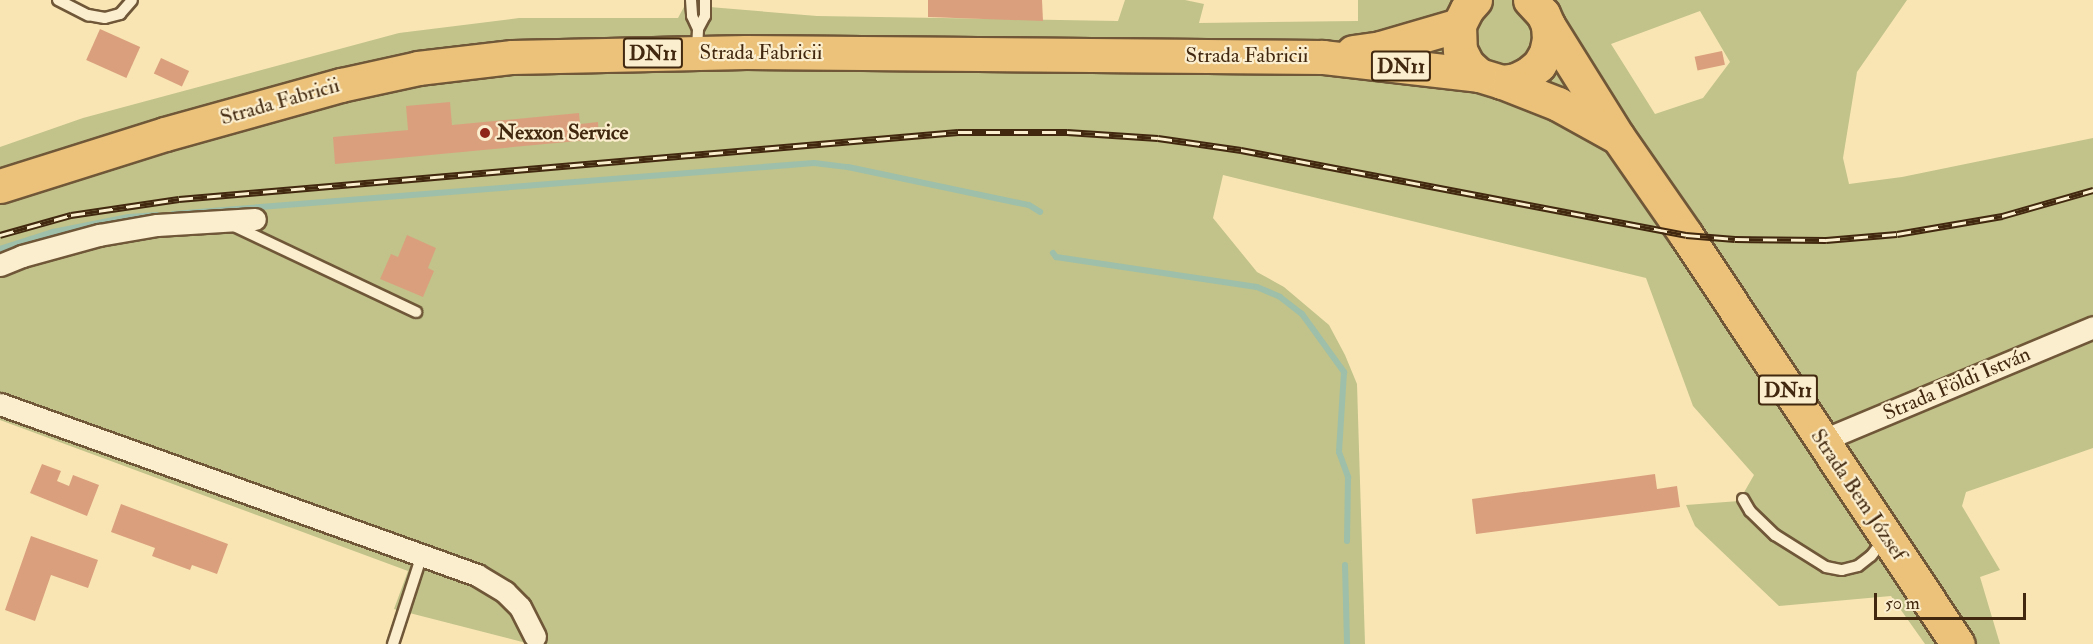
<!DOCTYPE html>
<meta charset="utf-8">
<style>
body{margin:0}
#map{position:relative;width:2093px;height:644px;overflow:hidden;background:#f9e5b3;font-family:"IM FELL Double Pica",serif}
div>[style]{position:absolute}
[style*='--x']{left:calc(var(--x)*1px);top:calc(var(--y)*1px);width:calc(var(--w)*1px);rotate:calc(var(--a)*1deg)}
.green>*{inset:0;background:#c1c38a}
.stream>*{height:6px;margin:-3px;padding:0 3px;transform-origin:3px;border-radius:3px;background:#9ebfa9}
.building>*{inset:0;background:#daa07e;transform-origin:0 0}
.roads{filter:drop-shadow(2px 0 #6f5738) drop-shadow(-2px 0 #6f5738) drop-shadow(0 2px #6f5738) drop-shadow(0 -2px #6f5738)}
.lane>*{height:10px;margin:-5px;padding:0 5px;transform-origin:5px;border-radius:5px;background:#fbeece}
.street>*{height:21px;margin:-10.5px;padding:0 10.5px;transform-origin:10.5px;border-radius:10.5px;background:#fbeece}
.highway>*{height:33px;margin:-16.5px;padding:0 16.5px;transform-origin:16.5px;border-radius:16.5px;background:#ecc27a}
.rail>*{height:7px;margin-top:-3.5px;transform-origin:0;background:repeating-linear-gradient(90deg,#fbeece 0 14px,#41280f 0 28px);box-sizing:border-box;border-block:2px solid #41280f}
.dots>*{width:16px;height:16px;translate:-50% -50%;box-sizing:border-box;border:3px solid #fbeece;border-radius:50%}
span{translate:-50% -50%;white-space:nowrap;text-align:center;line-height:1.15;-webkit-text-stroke:4.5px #fbeece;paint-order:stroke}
.shield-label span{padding:2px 4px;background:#fbeece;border:2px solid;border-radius:4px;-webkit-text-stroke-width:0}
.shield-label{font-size:20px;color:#41280f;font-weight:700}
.street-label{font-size:21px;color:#41280f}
.poi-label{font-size:21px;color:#41280f;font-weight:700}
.left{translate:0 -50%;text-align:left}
.scale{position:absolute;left:1874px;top:593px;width:152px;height:27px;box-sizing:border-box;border:3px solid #41280f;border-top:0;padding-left:8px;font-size:18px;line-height:21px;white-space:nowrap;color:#41280f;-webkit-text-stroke:4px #fbeece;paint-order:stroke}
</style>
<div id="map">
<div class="green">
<i style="clip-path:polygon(evenodd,1125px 0,1185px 0,1204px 4px,1199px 23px,1358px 21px,1358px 0,1907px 0,1857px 72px,1843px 158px,1849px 184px,1902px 177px,2093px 138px,2093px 448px,1966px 492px,1962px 506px,2000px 570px,1980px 577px,2000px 644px,1925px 644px,1891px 596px,1779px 606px,1695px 526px,1686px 505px,1739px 501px,1754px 475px,1693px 406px,1646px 278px,1223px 175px,1213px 218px,1257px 272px,1284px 287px,1329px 325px,1345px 355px,1357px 384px,1365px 644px,530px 644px,394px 609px,408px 571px,0 420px,0 147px,83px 118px,399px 33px,519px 18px,678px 18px,685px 5px,817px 16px,1118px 21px,1125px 0,1700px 11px,1730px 62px,1703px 98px,1655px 114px,1611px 44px,1700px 11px)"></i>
</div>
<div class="stream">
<i style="--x:173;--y:214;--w:643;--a:-4.55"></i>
<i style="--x:814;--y:163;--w:34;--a:7"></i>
<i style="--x:848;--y:167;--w:185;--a:11.9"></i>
<i style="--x:1029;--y:205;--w:13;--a:32"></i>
<i style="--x:0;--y:249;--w:56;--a:-17.8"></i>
<i style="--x:53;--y:232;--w:77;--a:-11.2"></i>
<i style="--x:129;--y:217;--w:28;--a:-4"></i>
<i style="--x:1053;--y:253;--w:5;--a:53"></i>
<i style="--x:1056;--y:257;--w:203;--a:8.5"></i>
<i style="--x:1257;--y:287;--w:25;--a:23"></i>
<i style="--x:1280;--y:297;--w:28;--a:38"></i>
<i style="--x:1302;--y:314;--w:72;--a:54.1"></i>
<i style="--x:1344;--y:372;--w:80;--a:93.6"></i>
<i style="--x:1339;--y:452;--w:27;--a:70"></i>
<i style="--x:1348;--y:477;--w:64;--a:90.9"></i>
<i style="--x:1345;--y:565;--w:79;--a:88.5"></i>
</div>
<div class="building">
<i style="clip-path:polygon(928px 0,1042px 0,1043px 21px,928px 17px)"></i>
<i style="left:100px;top:29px;width:44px;height:34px;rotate:24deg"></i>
<i style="left:1722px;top:51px;width:14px;height:28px;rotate:78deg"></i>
<i style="left:161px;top:58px;width:31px;height:17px;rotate:25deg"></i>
<i style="clip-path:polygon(450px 102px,452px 125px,579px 113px,580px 124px,598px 122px,599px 139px,335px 164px,333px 137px,408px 130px,406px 106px)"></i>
<i style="clip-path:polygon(407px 235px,436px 248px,428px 268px,434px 271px,423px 297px,380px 279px,391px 254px,398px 257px)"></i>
<i style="clip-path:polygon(42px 464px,61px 471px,57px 481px,69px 486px,73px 475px,99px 485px,87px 516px,30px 493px)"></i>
<i style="clip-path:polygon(1655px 474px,1657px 489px,1677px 486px,1680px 507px,1476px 534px,1472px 499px)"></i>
<i style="clip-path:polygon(121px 504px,228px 544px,217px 574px,192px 565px,190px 570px,152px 556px,155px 548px,111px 532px)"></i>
<i style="clip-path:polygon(31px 536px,98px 560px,88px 588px,51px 575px,35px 621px,5px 610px)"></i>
</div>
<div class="roads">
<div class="lane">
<i style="--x:58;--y:0;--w:34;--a:27"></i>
<i style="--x:88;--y:15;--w:17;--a:10"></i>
<i style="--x:105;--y:18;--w:16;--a:-15"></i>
<i style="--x:120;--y:14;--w:18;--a:-49"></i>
<i style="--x:691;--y:0;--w:16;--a:86"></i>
<i style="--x:692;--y:16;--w:14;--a:65"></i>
<i style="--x:697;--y:49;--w:20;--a:-87"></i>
<i style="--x:698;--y:29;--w:15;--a:-62"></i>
<i style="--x:705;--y:16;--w:16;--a:-90"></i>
<i style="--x:230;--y:224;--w:206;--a:25.3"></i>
<i style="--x:1743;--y:499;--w:14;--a:60"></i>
<i style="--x:1750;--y:511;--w:35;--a:44"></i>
<i style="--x:1775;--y:535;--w:60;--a:32.1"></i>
<i style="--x:1826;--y:567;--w:16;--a:11"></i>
<i style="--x:1842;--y:570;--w:16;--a:-14"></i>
<i style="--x:1858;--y:566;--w:16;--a:-38"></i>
<i style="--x:1871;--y:556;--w:23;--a:-52"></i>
<i style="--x:393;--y:644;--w:94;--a:-72"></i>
</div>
<div class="street">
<i style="--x:0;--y:265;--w:24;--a:-22"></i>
<i style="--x:22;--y:256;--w:80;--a:-15.3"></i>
<i style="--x:99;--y:235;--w:59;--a:-9.8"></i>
<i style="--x:157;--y:225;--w:98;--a:-3.5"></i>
<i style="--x:0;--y:404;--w:507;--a:19.72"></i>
<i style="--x:477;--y:575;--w:33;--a:31"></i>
<i style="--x:505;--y:592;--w:21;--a:45"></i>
<i style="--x:520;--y:607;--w:33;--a:63"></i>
<i style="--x:1821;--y:441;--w:295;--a:-22.7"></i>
</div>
<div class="highway">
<i style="--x:1475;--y:0;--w:12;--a:132"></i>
<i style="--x:1467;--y:9;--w:18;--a:117"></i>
<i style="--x:1459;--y:25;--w:25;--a:88"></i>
<i style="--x:1460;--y:50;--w:16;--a:63"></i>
<i style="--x:1467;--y:64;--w:16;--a:43"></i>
<i style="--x:1479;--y:75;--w:24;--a:17"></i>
<i style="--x:1502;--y:82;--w:14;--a:-8"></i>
<i style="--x:1516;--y:80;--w:13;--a:-27"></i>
<i style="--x:1528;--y:74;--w:14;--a:-39"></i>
<i style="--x:1539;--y:65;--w:14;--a:-60"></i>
<i style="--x:1546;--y:53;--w:14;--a:-78"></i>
<i style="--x:1549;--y:39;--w:14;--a:-94"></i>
<i style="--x:1548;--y:25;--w:12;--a:-114"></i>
<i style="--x:1543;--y:14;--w:19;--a:-133"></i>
<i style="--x:1548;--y:25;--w:132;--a:58"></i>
<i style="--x:1618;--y:137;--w:119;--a:55.2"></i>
<i style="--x:1686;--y:235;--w:491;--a:56.4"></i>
<i style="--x:1353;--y:52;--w:27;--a:-8"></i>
<i style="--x:1380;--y:48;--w:82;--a:-16.2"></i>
<i style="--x:1502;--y:82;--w:60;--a:21.4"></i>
<i style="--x:1558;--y:104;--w:64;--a:29"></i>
<i style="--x:0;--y:186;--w:173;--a:-17.5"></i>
<i style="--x:165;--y:134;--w:183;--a:-15.6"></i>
<i style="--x:341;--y:85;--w:79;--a:-12.4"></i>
<i style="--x:418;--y:68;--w:95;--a:-6.7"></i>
<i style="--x:512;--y:57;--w:234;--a:-1.2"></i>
<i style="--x:746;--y:52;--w:577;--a:0.5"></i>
<i style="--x:1323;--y:57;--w:157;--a:6.6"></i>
</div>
</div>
<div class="rail">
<i style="--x:0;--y:235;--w:74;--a:-15.7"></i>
<i style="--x:71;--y:215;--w:109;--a:-8.4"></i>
<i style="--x:179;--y:199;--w:782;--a:-4.92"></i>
<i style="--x:958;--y:132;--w:109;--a:0"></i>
<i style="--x:1067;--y:132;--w:91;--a:3.8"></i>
<i style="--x:1158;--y:138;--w:84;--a:8.2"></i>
<i style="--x:1241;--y:150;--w:453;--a:10.8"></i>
<i style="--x:1686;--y:235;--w:49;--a:4.7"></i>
<i style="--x:1735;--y:239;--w:91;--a:0.6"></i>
<i style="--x:1826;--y:240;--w:71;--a:-4.8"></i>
<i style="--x:1897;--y:234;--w:107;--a:-9.7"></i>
<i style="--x:2002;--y:216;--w:95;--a:-15.9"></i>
</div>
<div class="dots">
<i style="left:485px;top:133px;background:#8f2418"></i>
</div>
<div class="shield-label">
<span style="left:653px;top:53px">DN11</span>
<span style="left:1401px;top:66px">DN11</span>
<span style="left:1788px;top:390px">DN11</span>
</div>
<div class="street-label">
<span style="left:761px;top:53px">Strada Fabricii</span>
<span style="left:1247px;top:56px">Strada Fabricii</span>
<span style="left:280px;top:102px;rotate:-16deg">Strada Fabricii</span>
<span style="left:1957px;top:384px;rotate:-23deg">Strada Földi István</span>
<span style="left:1858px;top:495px;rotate:56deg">Strada Bem József</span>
</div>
<div class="poi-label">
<span class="left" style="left:497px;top:133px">Nexxon Service</span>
</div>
<div class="scale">50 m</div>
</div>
